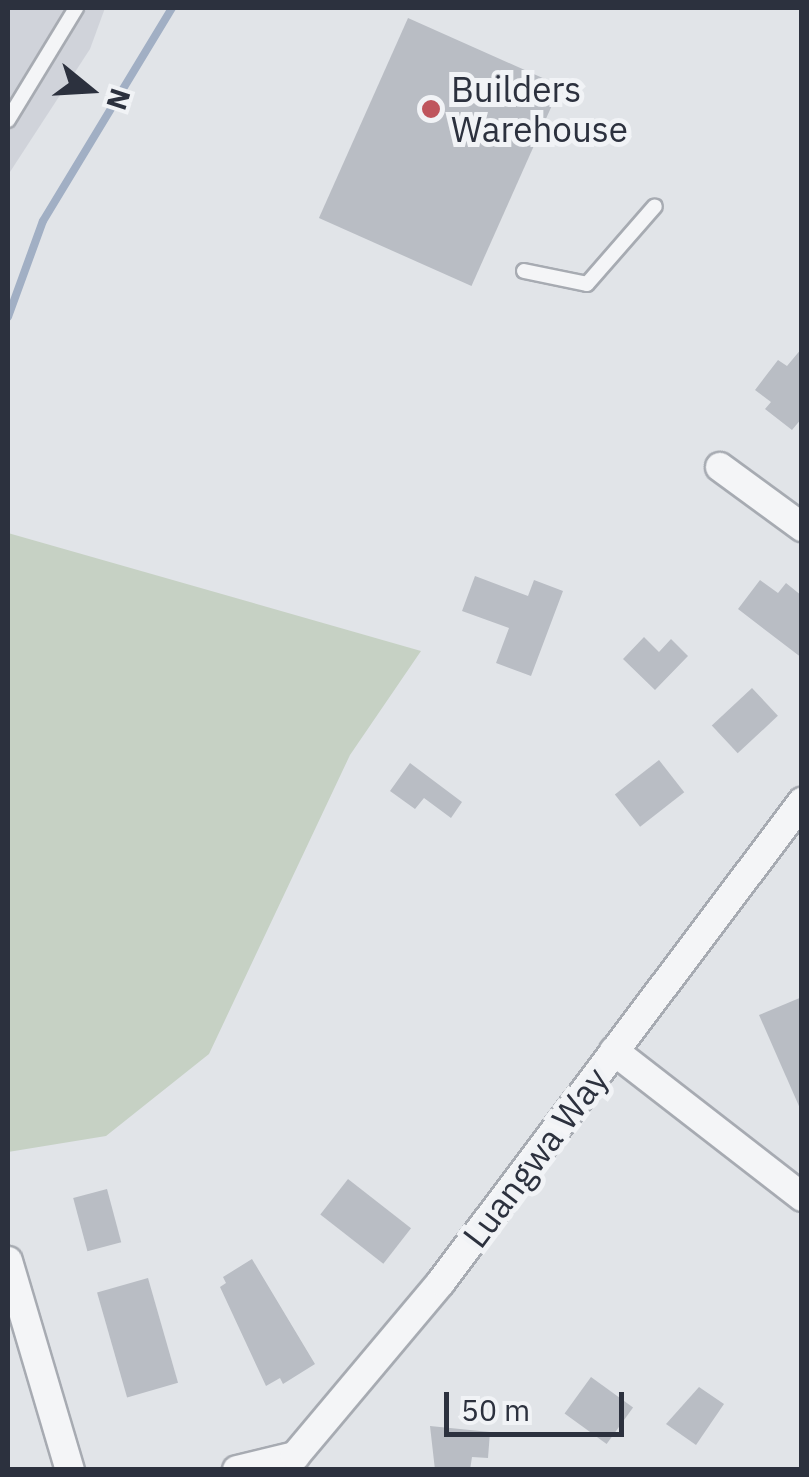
<!DOCTYPE html>
<style>
body{margin:0}
#map{position:relative;width:809px;height:1477px;overflow:hidden;background:#e1e4e8;font-family:"IBM Plex Sans",sans-serif}
div>[style]{position:absolute}
[style*='--x']{left:calc(var(--x)*1px);top:calc(var(--y)*1px);width:calc(var(--w)*1px);rotate:calc(var(--a)*1deg)}
.built>*{inset:0;background:#d0d3da}
.green>*{inset:0;background:#c6d1c4}
.stream>*{height:8px;margin:-4px;padding:0 4px;transform-origin:4px;border-radius:4px;background:#a1afc4}
.building>*{inset:0;background:#b9bdc4;transform-origin:0 0}
.roads{filter:drop-shadow(2px 0 #a7abb2) drop-shadow(-2px 0 #a7abb2) drop-shadow(0 2px #a7abb2) drop-shadow(0 -2px #a7abb2)}
.service>*{height:14px;margin:-7px;padding:0 7px;transform-origin:7px;border-radius:7px;background:#f4f5f7}
.minor>*{height:28px;margin:-14px;padding:0 14px;transform-origin:14px;border-radius:14px;background:#f4f5f7}
.dots>*{width:28px;height:28px;translate:-50% -50%;box-sizing:border-box;border:5px solid #f1f3f6;border-radius:50%}
span{translate:-50% -50%;white-space:nowrap;text-align:center;line-height:1.15;-webkit-text-stroke:10px #f1f3f6;paint-order:stroke}
.poi-label{font-size:35px;color:#2c313e}
.left{translate:0 -50%;text-align:left}
.street-label{font-size:35px;color:#2c313e}
.frame{position:absolute;inset:0;border:10px solid #2c313e;pointer-events:none}
.north{position:absolute;left:40px;top:40px;width:100px;height:100px;-webkit-text-stroke:8px #f1f3f6;paint-order:stroke;rotate:108deg;font-size:28px;font-weight:700;line-height:40px;text-align:center;color:#2c313e}
.north::after{content:'';display:block;margin:auto;width:35px;height:45px;background:#2c313e;clip-path:polygon(50% 0,100% 100%,50% 72%,0 100%)}
.scale{position:absolute;left:444px;top:1392px;width:180px;height:45px;box-sizing:border-box;border:5px solid #2c313e;border-top:0;padding-left:12px;font-size:30px;line-height:35px;white-space:nowrap;color:#2c313e;-webkit-text-stroke:8px #f1f3f6;paint-order:stroke}
</style>
<div id="map">
<div class="built">
<i style="clip-path:polygon(8px 8px,105px 8px,90px 49px,8px 175px)"></i>
</div>
<div class="green">
<i style="clip-path:polygon(8px 533px,421px 651px,350px 755px,209px 1054px,106px 1136px,8px 1152px)"></i>
</div>
<div class="stream">
<i style="--x:8;--y:317;--w:102;--a:-70"></i>
<i style="--x:43;--y:221;--w:249;--a:-58.8"></i>
</div>
<div class="building">
<i style="left:408px;top:18px;width:167px;height:219px;rotate:24deg"></i>
<i style="clip-path:polygon(802px 348px,802px 418px,792px 430px,765px 409px,771px 402px,755px 390px,778px 360px,787px 366px)"></i>
<i style="clip-path:polygon(475px 576px,528px 596px,534px 580px,563px 591px,531px 676px,496px 663px,509px 628px,462px 611px)"></i>
<i style="clip-path:polygon(760px 580px,778px 593px,786px 583px,802px 596px,802px 658px,738px 609px)"></i>
<i style="clip-path:polygon(644px 637px,659px 652px,671px 639px,688px 656px,655px 690px,623px 659px)"></i>
<i style="left:752px;top:688px;width:38px;height:55px;rotate:47deg"></i>
<i style="left:659px;top:760px;width:41px;height:56px;rotate:52deg"></i>
<i style="clip-path:polygon(410px 763px,462px 802px,451px 818px,424px 798px,415px 809px,390px 791px)"></i>
<i style="clip-path:polygon(802px 997px,802px 1113px,759px 1015px)"></i>
<i style="left:348px;top:1179px;width:80px;height:45px;rotate:38deg"></i>
<i style="left:107px;top:1189px;width:55px;height:35px;rotate:75deg"></i>
<i style="clip-path:polygon(252px 1259px,315px 1364px,283px 1384px,280px 1378px,266px 1386px,220px 1287px,226px 1283px,223px 1277px)"></i>
<i style="left:148px;top:1278px;width:109px;height:53px;rotate:74deg"></i>
<i style="left:591px;top:1377px;width:52px;height:45px;rotate:36deg"></i>
<i style="clip-path:polygon(699px 1387px,724px 1404px,696px 1445px,666px 1424px)"></i>
<i style="clip-path:polygon(430px 1426px,490px 1432px,488px 1458px,472px 1457px,470px 1470px,435px 1470px)"></i>
</div>
<div class="roads">
<div class="service">
<i style="--x:8;--y:120;--w:131;--a:-58.7"></i>
<i style="--x:524;--y:271;--w:64;--a:11.7"></i>
<i style="--x:587;--y:284;--w:103;--a:-48.9"></i>
</div>
<div class="minor">
<i style="--x:720;--y:467;--w:102;--a:36.2"></i>
<i style="--x:614;--y:1051;--w:238;--a:37.8"></i>
<i style="--x:8;--y:1261;--w:218;--a:73.5"></i>
<i style="--x:237;--y:1470;--w:60;--a:-13.6"></i>
<i style="--x:295;--y:1456;--w:227;--a:-50"></i>
<i style="--x:441;--y:1282;--w:601;--a:-53.05"></i>
</div>
</div>
<div class="dots">
<i style="left:431px;top:109px;background:#bf555d"></i>
</div>
<div class="poi-label">
<span class="left" style="left:451px;top:109px">Builders<br>Warehouse</span>
</div>
<div class="street-label">
<span style="left:535px;top:1157px;rotate:-53deg">Luangwa Way</span>
</div>
<div class="frame"></div>
<div class="north">N</div>
<div class="scale">50 m</div>
</div>
